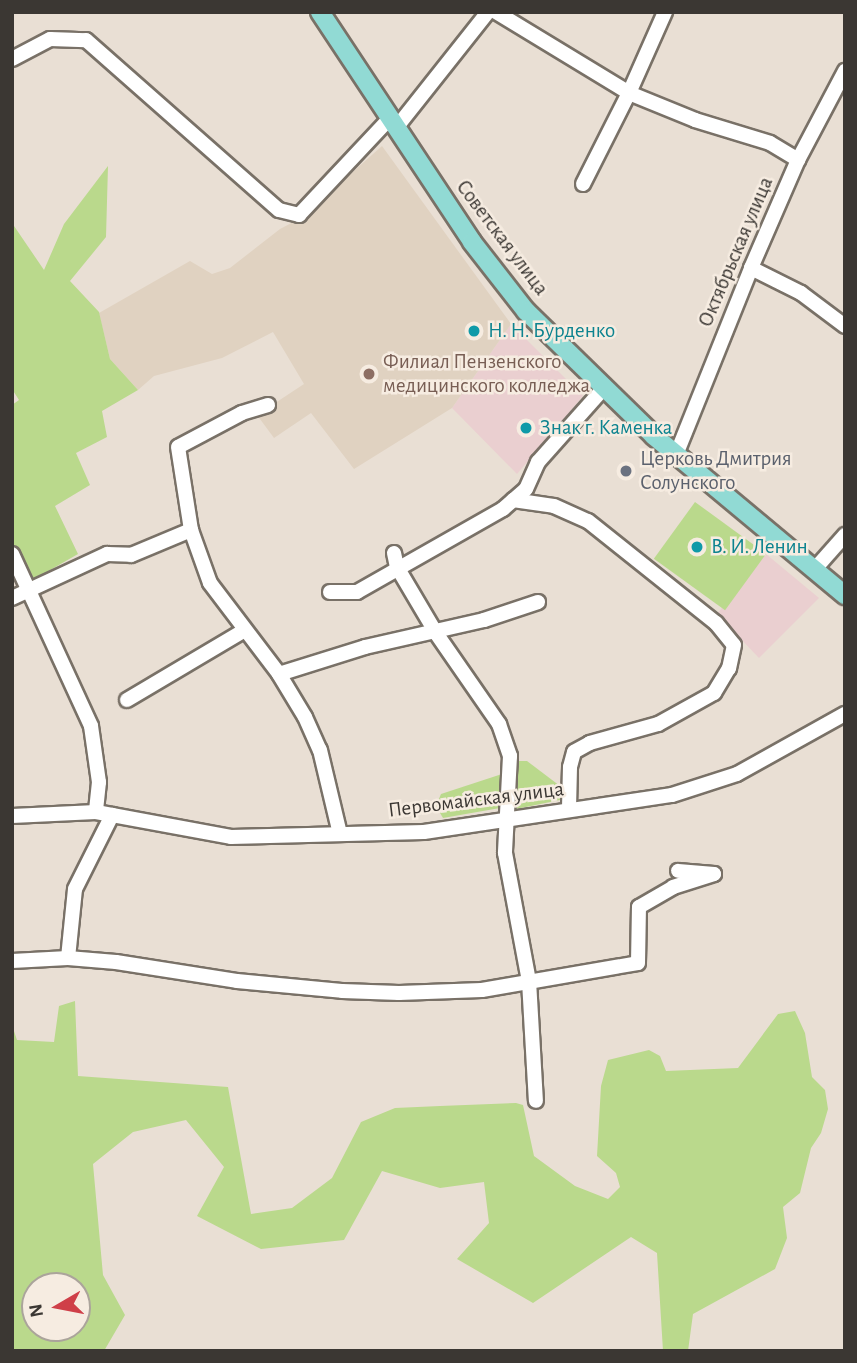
<!DOCTYPE html>
<meta charset="utf-8">
<style>
body{margin:0}
#map{position:relative;width:857px;height:1363px;overflow:hidden;background:#e9dfd4;font-family:"Alegreya Sans",sans-serif}
div>[style]{position:absolute}
[style*='--x']{left:calc(var(--x)*1px);top:calc(var(--y)*1px);width:calc(var(--w)*1px);rotate:calc(var(--a)*1deg)}
.commercial>*{inset:0;background:#eacfd0}
.built>*{inset:0;background:#e0d2c1}
.green>*{inset:0;background:#bad98c;transform-origin:0 0}
.roads{filter:drop-shadow(2px 0 #797167) drop-shadow(-2px 0 #797167) drop-shadow(0 2px #797167) drop-shadow(0 -2px #797167)}
.minor>*{height:14px;margin:-7px;padding:0 7px;transform-origin:7px;border-radius:7px;background:#fff}
.major>*{height:18px;margin:-9px;padding:0 9px;transform-origin:9px;border-radius:9px;background:#91dad4}
.dots>*{width:19px;height:19px;translate:-50% -50%;box-sizing:border-box;border:4px solid #f6ece1;border-radius:50%}
span{translate:-50% -50%;white-space:nowrap;text-align:center;line-height:1.15;-webkit-text-stroke:5px #f6ece1;paint-order:stroke}
.street-label{font-size:21px;color:#3b3733}
.culture-label{font-size:21px;color:#0d838f}
.left{translate:0 -50%;text-align:left}
.education-label{font-size:21px;color:#785e54}
.worship-label{font-size:21px;color:#5b616d}
.frame{position:absolute;inset:0;border:14px solid #3b3733;pointer-events:none}
.north{position:absolute;left:21px;top:1272px;width:70px;height:70px;box-sizing:border-box;background:#f6ece1;border:2px solid #aba49b;border-radius:50%;rotate:260deg;font-size:19px;font-weight:700;line-height:28px;text-align:center;color:#3b3733}
.north::after{content:'';display:block;margin:auto;width:24px;height:32px;background:#cf3f48;clip-path:polygon(50% 0,100% 100%,50% 72%,0 100%)}
</style>
<div id="map">
<div class="commercial">
<i style="clip-path:polygon(511px 324px,583px 396px,517px 474px,452px 408px)"></i>
<i style="clip-path:polygon(766px 554px,819px 598px,759px 658px,717px 614px)"></i>
</div>
<div class="built">
<i style="clip-path:polygon(382px 146px,511px 324px,452px 408px,354px 469px,311px 413px,274px 438px,257px 415px,304px 384px,273px 332px,222px 358px,154px 376px,138px 390px,110px 359px,99px 313px,190px 261px,212px 274px,230px 268px,280px 229px,301px 218px)"></i>
</div>
<div class="green">
<i style="clip-path:polygon(108px 166px,106px 237px,70px 281px,99px 312px,110px 359px,138px 390px,102px 411px,107px 437px,76px 453px,90px 485px,55px 506px,78px 554px,31px 581px,12px 548px,12px 405px,19px 400px,12px 389px,12px 223px,44px 270px,64px 224px)"></i>
<i style="left:695px;top:502px;width:88px;height:70px;rotate:36deg"></i>
<i style="clip-path:polygon(515px 761px,527px 761px,564px 789px,560px 800px,511px 810px)"></i>
<i style="clip-path:polygon(502px 774px,500px 808px,443px 818px,436px 806px,441px 794px)"></i>
<i style="clip-path:polygon(evenodd,75px 1001px,78px 1076px,228px 1087px,251px 1214px,292px 1208px,332px 1178px,361px 1122px,395px 1108px,440px 1106px,516px 1103px,523px 1105px,534px 1156px,575px 1186px,608px 1199px,620px 1187px,616px 1173px,597px 1156px,601px 1086px,608px 1060px,649px 1050px,660px 1056px,666px 1071px,738px 1068px,778px 1014px,795px 1011px,805px 1033px,812px 1077px,825px 1090px,828px 1109px,821px 1133px,811px 1148px,800px 1193px,783px 1207px,787px 1238px,775px 1269px,693px 1314px,688px 1351px,663px 1351px,657px 1253px,631px 1237px,533px 1303px,457px 1259px,489px 1223px,484px 1182px,440px 1188px,382px 1171px,344px 1240px,261px 1249px,197px 1216px,224px 1167px,186px 1120px,133px 1132px,93px 1164px,103px 1275px,125px 1315px,104px 1351px,12px 1351px,12px 1025px,17px 1040px,54px 1042px,59px 1006px,75px 1001px,77px 1286px,77px 1328px,35px 1328px,35px 1286px,77px 1286px)"></i>
</div>
<div class="roads">
<div class="minor">
<i style="--x:496;--y:12;--w:156;--a:31.3"></i>
<i style="--x:629;--y:93;--w:71;--a:22.2"></i>
<i style="--x:695;--y:120;--w:78;--a:17"></i>
<i style="--x:770;--y:143;--w:33;--a:31"></i>
<i style="--x:12;--y:59;--w:43;--a:-27.8"></i>
<i style="--x:50;--y:39;--w:36;--a:2"></i>
<i style="--x:86;--y:40;--w:257;--a:41.4"></i>
<i style="--x:279;--y:210;--w:21;--a:14"></i>
<i style="--x:299;--y:215;--w:132;--a:-46.8"></i>
<i style="--x:396;--y:128;--w:148;--a:-51.6"></i>
<i style="--x:583;--y:184;--w:102;--a:-63.2"></i>
<i style="--x:629;--y:93;--w:89;--a:-66"></i>
<i style="--x:751;--y:268;--w:56;--a:26.6"></i>
<i style="--x:801;--y:293;--w:55;--a:36.9"></i>
<i style="--x:268;--y:405;--w:27;--a:163"></i>
<i style="--x:242;--y:413;--w:72;--a:152"></i>
<i style="--x:178;--y:447;--w:84;--a:81.1"></i>
<i style="--x:191;--y:530;--w:56;--a:70.3"></i>
<i style="--x:210;--y:583;--w:114;--a:52.8"></i>
<i style="--x:279;--y:674;--w:50;--a:58.8"></i>
<i style="--x:305;--y:717;--w:36;--a:66"></i>
<i style="--x:320;--y:750;--w:86;--a:76.6"></i>
<i style="--x:676;--y:455;--w:201;--a:-68.1"></i>
<i style="--x:751;--y:268;--w:118;--a:-66.5"></i>
<i style="--x:798;--y:160;--w:101;--a:-62.2"></i>
<i style="--x:513;--y:500;--w:41;--a:8.3"></i>
<i style="--x:554;--y:506;--w:37;--a:24"></i>
<i style="--x:588;--y:521;--w:164;--a:38.6"></i>
<i style="--x:716;--y:623;--w:28;--a:51"></i>
<i style="--x:734;--y:645;--w:24;--a:102"></i>
<i style="--x:729;--y:668;--w:29;--a:121"></i>
<i style="--x:714;--y:693;--w:64;--a:151"></i>
<i style="--x:658;--y:724;--w:71;--a:164.4"></i>
<i style="--x:590;--y:743;--w:18;--a:151"></i>
<i style="--x:574;--y:752;--w:16;--a:105"></i>
<i style="--x:570;--y:767;--w:42;--a:91.4"></i>
<i style="--x:394;--y:553;--w:14;--a:78"></i>
<i style="--x:397;--y:567;--w:77;--a:59.4"></i>
<i style="--x:436;--y:633;--w:111;--a:55.3"></i>
<i style="--x:499;--y:724;--w:34;--a:71"></i>
<i style="--x:510;--y:756;--w:97;--a:93"></i>
<i style="--x:505;--y:853;--w:130;--a:79.4"></i>
<i style="--x:529;--y:981;--w:120;--a:86.7"></i>
<i style="--x:12;--y:554;--w:189;--a:65.3"></i>
<i style="--x:91;--y:726;--w:57;--a:81.9"></i>
<i style="--x:99;--y:782;--w:30;--a:96"></i>
<i style="--x:814;--y:570;--w:47;--a:-48.5"></i>
<i style="--x:330;--y:592;--w:27;--a:0"></i>
<i style="--x:357;--y:592;--w:168;--a:-29.6"></i>
<i style="--x:503;--y:509;--w:30;--a:-41"></i>
<i style="--x:526;--y:489;--w:30;--a:-66"></i>
<i style="--x:538;--y:462;--w:99;--a:-48.3"></i>
<i style="--x:12;--y:598;--w:105;--a:-24.9"></i>
<i style="--x:107;--y:554;--w:24;--a:2"></i>
<i style="--x:131;--y:555;--w:65;--a:-22.6"></i>
<i style="--x:279;--y:674;--w:90;--a:-17.4"></i>
<i style="--x:365;--y:647;--w:122;--a:-12.8"></i>
<i style="--x:484;--y:620;--w:57;--a:-18.4"></i>
<i style="--x:127;--y:700;--w:137;--a:-30.7"></i>
<i style="--x:12;--y:816;--w:84;--a:-2.7"></i>
<i style="--x:96;--y:812;--w:137;--a:10.5"></i>
<i style="--x:231;--y:837;--w:193;--a:-1.5"></i>
<i style="--x:424;--y:832;--w:251;--a:-8.5"></i>
<i style="--x:672;--y:795;--w:68;--a:-17.9"></i>
<i style="--x:737;--y:774;--w:124;--a:-29.1"></i>
<i style="--x:68;--y:958;--w:69;--a:-84.2"></i>
<i style="--x:75;--y:889;--w:83;--a:-63.4"></i>
<i style="--x:12;--y:961;--w:56;--a:-3.1"></i>
<i style="--x:68;--y:958;--w:48;--a:4.8"></i>
<i style="--x:116;--y:962;--w:122;--a:8.9"></i>
<i style="--x:237;--y:981;--w:105;--a:5.4"></i>
<i style="--x:342;--y:991;--w:57;--a:2"></i>
<i style="--x:399;--y:993;--w:83;--a:-2.1"></i>
<i style="--x:482;--y:990;--w:158;--a:-9.8"></i>
<i style="--x:638;--y:963;--w:56;--a:-89"></i>
<i style="--x:639;--y:907;--w:39;--a:-30"></i>
<i style="--x:673;--y:887;--w:43;--a:-17.6"></i>
<i style="--x:714;--y:874;--w:36;--a:-175"></i>
</div>
<div class="major">
<i style="--x:320;--y:12;--w:276;--a:56.5"></i>
<i style="--x:472;--y:242;--w:88;--a:52"></i>
<i style="--x:526;--y:311;--w:179;--a:44.3"></i>
<i style="--x:654;--y:436;--w:249;--a:39.8"></i>
</div>
</div>
<div class="dots">
<i style="left:474px;top:331px;background:#0f9aa8"></i>
<i style="left:369px;top:374px;background:#8d6e63"></i>
<i style="left:526px;top:428px;background:#0f9aa8"></i>
<i style="left:626px;top:471px;background:#6b7280"></i>
<i style="left:697px;top:547px;background:#0f9aa8"></i>
</div>
<div class="street-label">
<span style="left:502px;top:238px;rotate:53deg">Советская улица</span>
<span style="left:736px;top:252px;rotate:-67deg">Октябрьская улица</span>
<span style="left:476px;top:800px;rotate:-7deg">Первомайская улица</span>
</div>
<div class="culture-label">
<span class="left" style="left:488px;top:331px">Н. Н. Бурденко</span>
<span class="left" style="left:540px;top:428px">Знак г. Каменка</span>
<span class="left" style="left:711px;top:547px">В. И. Ленин</span>
</div>
<div class="education-label">
<span class="left" style="left:383px;top:374px">Филиал Пензенского<br>медицинского колледжа</span>
</div>
<div class="worship-label">
<span class="left" style="left:640px;top:471px">Церковь Дмитрия<br>Солунского</span>
</div>
<div class="frame"></div>
<div class="north">N</div>
</div>
